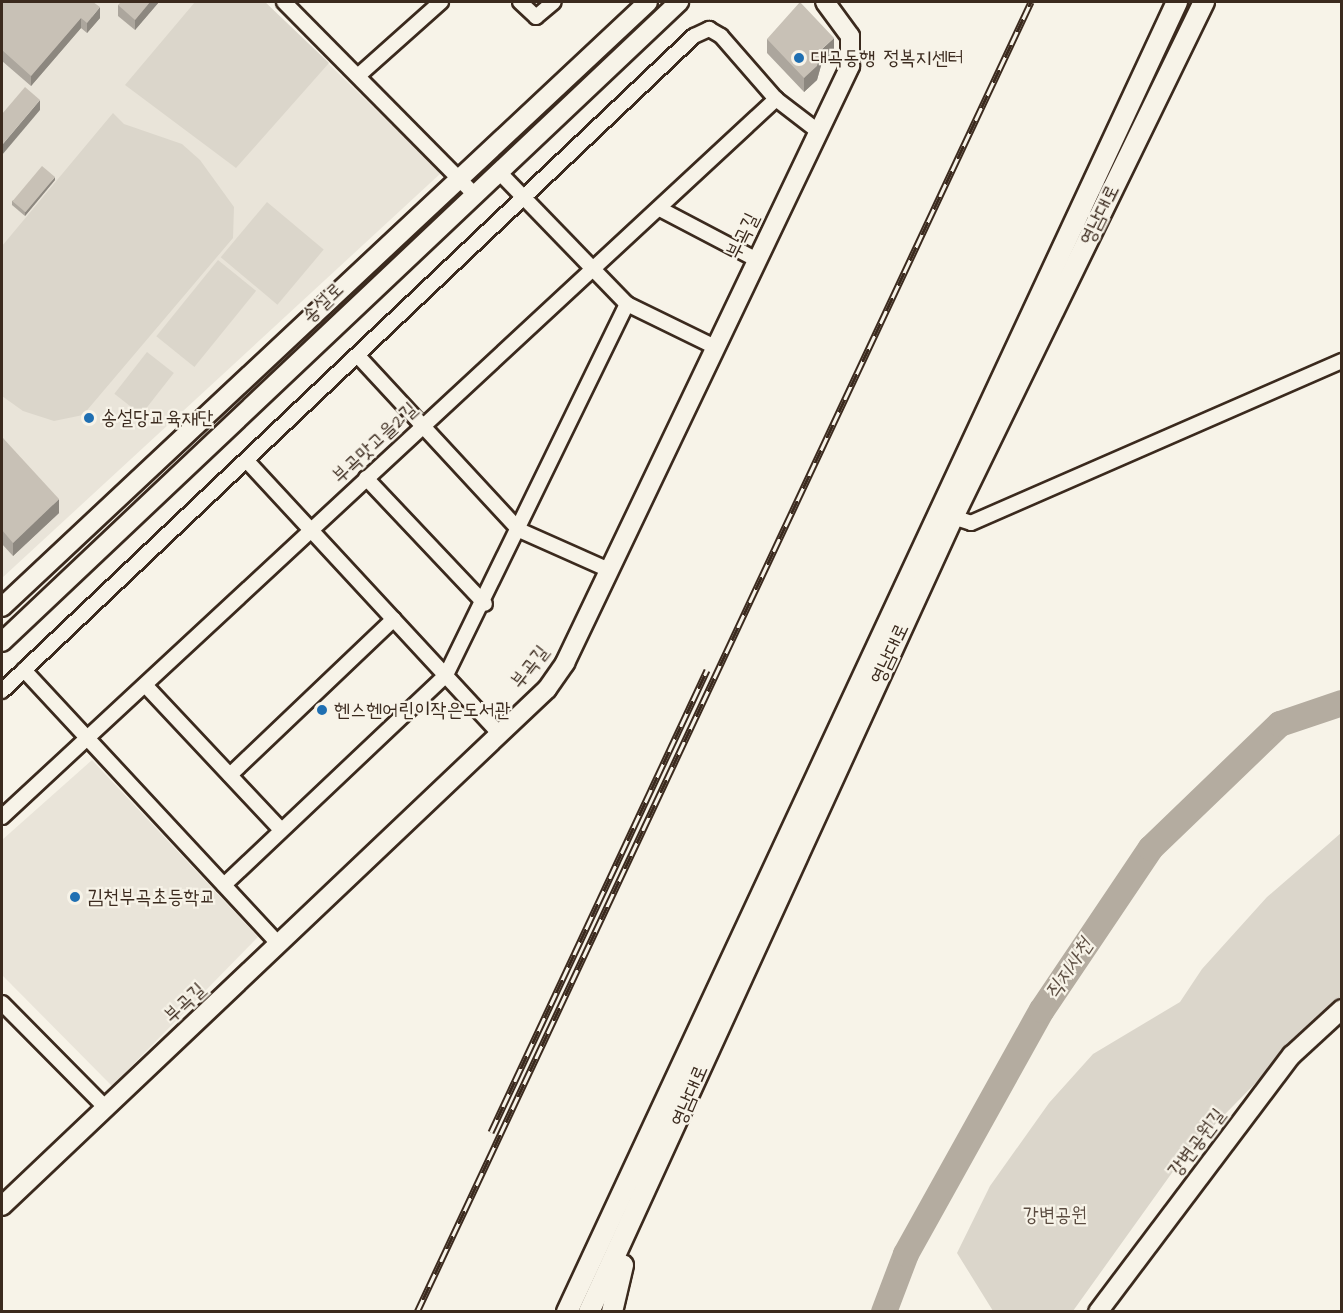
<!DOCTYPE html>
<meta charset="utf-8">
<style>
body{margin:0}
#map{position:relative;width:1343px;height:1313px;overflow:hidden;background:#f7f3e8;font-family:"Architects Daughter","Poor Story",sans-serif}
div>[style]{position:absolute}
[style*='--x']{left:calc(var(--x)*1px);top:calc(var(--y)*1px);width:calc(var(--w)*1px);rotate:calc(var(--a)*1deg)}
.built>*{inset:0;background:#e9e4d9}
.green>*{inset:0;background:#dbd6cb;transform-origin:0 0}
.river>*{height:26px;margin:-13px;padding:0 13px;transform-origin:13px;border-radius:13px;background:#b4aca0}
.roads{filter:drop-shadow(2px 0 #3b2a1e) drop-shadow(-2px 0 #3b2a1e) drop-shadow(0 2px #3b2a1e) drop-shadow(0 -2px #3b2a1e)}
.minor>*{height:14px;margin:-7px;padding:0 7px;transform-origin:7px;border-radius:7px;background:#f7f3e8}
.tertiary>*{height:18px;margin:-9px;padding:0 9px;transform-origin:9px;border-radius:9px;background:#f7f3e8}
.secondary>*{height:20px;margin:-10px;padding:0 10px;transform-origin:10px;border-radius:10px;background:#f7f3e8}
.rail>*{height:7px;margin-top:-3.5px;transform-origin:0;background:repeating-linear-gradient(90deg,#f7f3e8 0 14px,#3b2a1e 0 28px);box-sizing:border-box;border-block:2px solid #3b2a1e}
.wall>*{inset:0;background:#aca69d}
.shaded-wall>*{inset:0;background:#8c877f}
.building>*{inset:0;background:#c8c1b6;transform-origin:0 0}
.dots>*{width:16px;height:16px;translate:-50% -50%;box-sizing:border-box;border:3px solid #f7f3e8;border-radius:50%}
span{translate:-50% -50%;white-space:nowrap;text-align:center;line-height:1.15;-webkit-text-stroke:4.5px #f7f3e8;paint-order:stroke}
.poi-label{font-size:20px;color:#3b2a1e}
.left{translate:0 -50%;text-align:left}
.street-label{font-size:20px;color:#3b2a1e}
.park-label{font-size:20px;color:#5b4c41}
.water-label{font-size:21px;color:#5f5145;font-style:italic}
.frame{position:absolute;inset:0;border:3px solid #3b2a1e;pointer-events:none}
</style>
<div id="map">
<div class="built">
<i style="clip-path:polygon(2px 2px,265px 2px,441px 173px,2px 578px)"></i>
<i style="clip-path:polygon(92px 760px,258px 937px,112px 1086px,2px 975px,2px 840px)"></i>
</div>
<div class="green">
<i style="clip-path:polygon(195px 2px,265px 2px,329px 63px,236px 168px,125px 85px)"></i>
<i style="clip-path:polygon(113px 113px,124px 124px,182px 144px,200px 160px,234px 207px,233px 238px,83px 415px,54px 421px,23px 411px,2px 396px,2px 246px)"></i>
<i style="left:267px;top:202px;width:74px;height:72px;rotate:40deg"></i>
<i style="left:218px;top:260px;width:49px;height:98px;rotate:39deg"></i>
<i style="left:147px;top:352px;width:34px;height:53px;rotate:38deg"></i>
<i style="clip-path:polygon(1341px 833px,1341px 996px,1184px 1156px,1073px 1311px,993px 1311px,957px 1253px,990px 1186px,1049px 1103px,1093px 1054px,1180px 1002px,1202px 969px,1267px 897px)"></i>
</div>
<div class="river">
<i style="--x:884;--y:1312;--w:62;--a:-69.2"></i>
<i style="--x:906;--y:1254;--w:279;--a:-60.9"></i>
<i style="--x:1042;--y:1010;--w:195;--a:-56.1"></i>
<i style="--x:1151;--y:848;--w:179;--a:-43.9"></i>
<i style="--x:1280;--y:724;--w:65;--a:-18.7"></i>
</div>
<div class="roads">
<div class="minor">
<i style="--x:284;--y:2;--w:270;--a:45.3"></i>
<i style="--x:520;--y:2;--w:22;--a:43"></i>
<i style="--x:536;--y:17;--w:23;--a:-40"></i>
<i style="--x:359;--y:75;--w:110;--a:-41.7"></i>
<i style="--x:498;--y:171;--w:185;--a:45.9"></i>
<i style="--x:627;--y:304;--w:98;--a:26"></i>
<i style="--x:660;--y:209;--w:110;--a:27.7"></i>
<i style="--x:359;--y:357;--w:236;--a:47.2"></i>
<i style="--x:519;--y:530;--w:98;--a:24"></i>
<i style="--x:247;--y:461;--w:372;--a:47.2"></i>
<i style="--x:366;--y:478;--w:173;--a:46.6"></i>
<i style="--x:953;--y:517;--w:19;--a:18"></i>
<i style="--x:971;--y:523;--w:405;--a:-23.6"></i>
<i style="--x:24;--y:670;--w:374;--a:47.1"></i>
<i style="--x:146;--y:686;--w:197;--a:46.8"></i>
<i style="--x:2;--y:691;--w:953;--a:-43.43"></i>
<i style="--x:694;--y:36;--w:17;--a:-25"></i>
<i style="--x:709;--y:29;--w:14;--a:30"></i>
<i style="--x:721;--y:36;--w:84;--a:48.9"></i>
<i style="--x:776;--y:99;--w:54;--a:37.5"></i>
<i style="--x:230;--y:775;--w:226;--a:-43.6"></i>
<i style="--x:2;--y:817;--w:1056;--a:-42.85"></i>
<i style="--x:224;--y:885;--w:306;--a:-43.4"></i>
<i style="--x:446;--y:675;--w:413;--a:-64"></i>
<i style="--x:2;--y:1003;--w:148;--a:45.3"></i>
</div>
<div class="tertiary">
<i style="--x:2;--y:607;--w:885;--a:-43.12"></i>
<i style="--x:2;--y:642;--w:932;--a:-43.39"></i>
<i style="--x:2;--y:1206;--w:751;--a:-43.49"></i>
<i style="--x:547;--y:689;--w:32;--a:-55"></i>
<i style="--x:565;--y:663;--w:662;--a:-64.48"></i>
<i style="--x:850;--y:66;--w:30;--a:-90"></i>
<i style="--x:850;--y:36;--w:42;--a:-126.3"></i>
<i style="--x:1098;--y:1312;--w:322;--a:-53"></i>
<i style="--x:1292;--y:1055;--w:68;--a:-42.6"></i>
</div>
<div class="secondary">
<i style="--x:567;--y:1312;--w:1445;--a:-65.03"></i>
<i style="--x:589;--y:1312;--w:874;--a:-65.4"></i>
<i style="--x:953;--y:517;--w:573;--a:-64.02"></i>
<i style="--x:612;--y:1312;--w:48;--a:-76.8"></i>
</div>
</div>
<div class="rail">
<i style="--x:491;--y:1132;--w:510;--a:-64.94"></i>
<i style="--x:417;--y:1312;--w:1447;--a:-64.89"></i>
</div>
<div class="wall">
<i style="clip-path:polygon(2px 2px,100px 18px,87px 33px,81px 28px,31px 86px,2px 61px)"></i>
<i style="clip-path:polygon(159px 2px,135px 30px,118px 16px,118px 5px)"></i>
<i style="clip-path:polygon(767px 39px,834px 51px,822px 62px,817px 80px,804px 92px,767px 53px)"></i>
<i style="clip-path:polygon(55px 180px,25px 216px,12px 205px,12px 201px)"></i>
<i style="clip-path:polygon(2px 437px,59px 513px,13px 556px,2px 544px)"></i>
</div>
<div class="shaded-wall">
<i style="clip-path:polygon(150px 2px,159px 2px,135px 30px,135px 20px)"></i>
<i style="clip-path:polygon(100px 7px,100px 18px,87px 33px,87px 23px)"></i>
<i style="clip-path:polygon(81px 18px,81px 28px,31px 86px,31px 76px)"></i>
<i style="clip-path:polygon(834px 38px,834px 51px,822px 62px,817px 80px,804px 92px,804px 78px,822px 49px)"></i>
<i style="clip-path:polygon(40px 100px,40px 110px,2px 155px,2px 145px)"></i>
<i style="clip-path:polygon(55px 177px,55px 180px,25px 216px,25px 212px)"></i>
<i style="clip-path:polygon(59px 499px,59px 513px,13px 556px,13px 543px)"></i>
</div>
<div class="building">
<i style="clip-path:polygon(2px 2px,93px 2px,100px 7px,87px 23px,81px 18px,31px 76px,2px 50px)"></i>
<i style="clip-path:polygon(121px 2px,150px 2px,135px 20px,118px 5px)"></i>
<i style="clip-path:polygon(800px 2px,834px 38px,822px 49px,817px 66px,804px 78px,767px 39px)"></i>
<i style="clip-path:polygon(25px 87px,40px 100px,2px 145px,2px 114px)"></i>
<i style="left:42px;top:166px;width:17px;height:46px;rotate:40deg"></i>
<i style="clip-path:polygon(2px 437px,59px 499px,13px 543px,2px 530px)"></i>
</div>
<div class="dots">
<i style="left:799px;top:58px;background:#1f6fb2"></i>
<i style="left:89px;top:418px;background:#1f6fb2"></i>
<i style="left:322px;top:710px;background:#1f6fb2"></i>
<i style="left:75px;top:897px;background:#1f6fb2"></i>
</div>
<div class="poi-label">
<span class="left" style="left:811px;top:58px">대곡동행 정복지센터</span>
<span class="left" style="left:101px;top:418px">송설당교육재단</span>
<span class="left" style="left:334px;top:710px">헨스헨어린이작은도서관</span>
<span class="left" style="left:87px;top:897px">김천부곡초등학교</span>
</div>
<div class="street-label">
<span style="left:1100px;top:215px;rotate:-64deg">영남대로</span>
<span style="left:743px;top:236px;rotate:-64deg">부곡길</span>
<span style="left:323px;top:303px;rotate:-44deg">송설로</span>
<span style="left:375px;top:443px;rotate:-43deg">부곡맛고을2길</span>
<span style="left:890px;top:654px;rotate:-65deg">영남대로</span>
<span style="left:530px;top:667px;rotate:-52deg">부곡길</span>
<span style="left:185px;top:1003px;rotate:-43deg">부곡길</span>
<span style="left:690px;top:1096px;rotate:-67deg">영남대로</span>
<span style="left:1197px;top:1143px;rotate:-53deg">강변공원길</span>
</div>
<div class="park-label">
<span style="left:1055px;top:1215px">강변공원</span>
</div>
<div class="water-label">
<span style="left:1069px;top:969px;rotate:-56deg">직지사천</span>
</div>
<div class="frame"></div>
</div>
